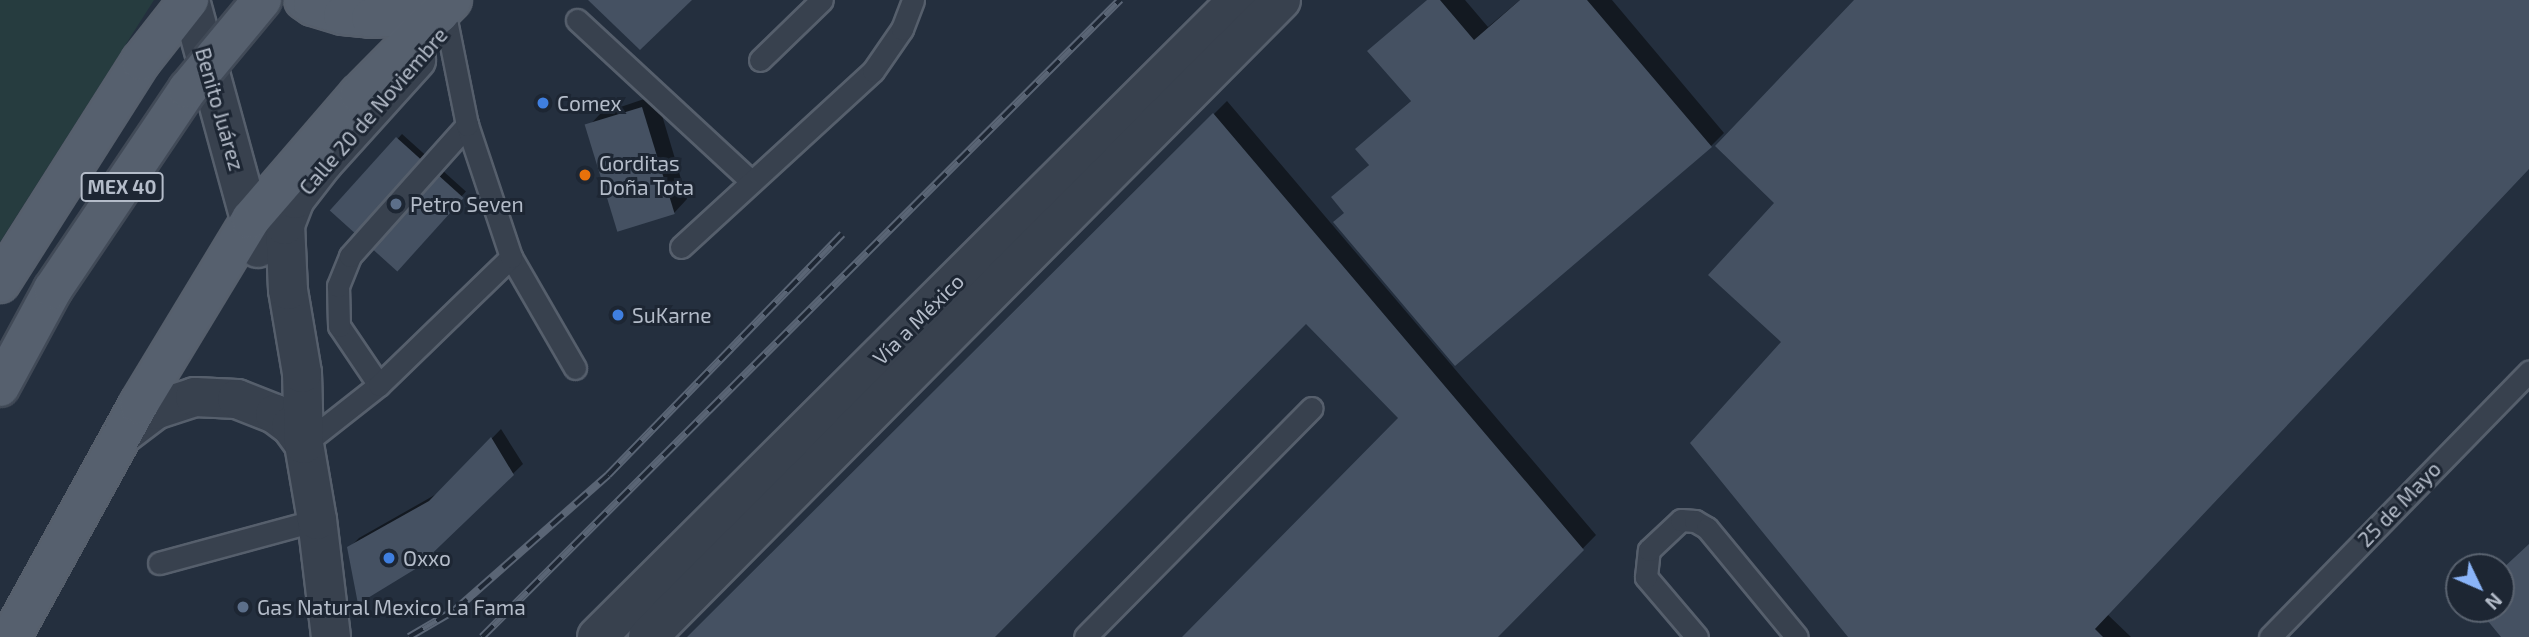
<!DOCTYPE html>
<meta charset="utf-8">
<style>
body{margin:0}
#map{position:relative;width:2529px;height:637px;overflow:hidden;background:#242f3e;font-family:"Exo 2",sans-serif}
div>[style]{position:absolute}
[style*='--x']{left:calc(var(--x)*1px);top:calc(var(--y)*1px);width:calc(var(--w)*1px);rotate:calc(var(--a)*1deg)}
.green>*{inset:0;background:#263c3f}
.shadow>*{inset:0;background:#0007;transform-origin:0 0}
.building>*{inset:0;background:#455162;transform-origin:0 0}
.roads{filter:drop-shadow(2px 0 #565f6c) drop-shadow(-2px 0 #565f6c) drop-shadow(0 2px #565f6c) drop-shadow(0 -2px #565f6c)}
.service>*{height:21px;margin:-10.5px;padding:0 10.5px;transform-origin:10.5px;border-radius:10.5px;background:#38414e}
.minor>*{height:38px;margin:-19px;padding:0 19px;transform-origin:19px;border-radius:19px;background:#38414e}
.tertiary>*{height:38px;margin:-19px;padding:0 19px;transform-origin:19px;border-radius:19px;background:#38414e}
.primary>*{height:38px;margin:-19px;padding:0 19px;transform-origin:19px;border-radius:19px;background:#56606e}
.rail>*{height:8px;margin-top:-4px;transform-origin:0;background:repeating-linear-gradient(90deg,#1d2633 0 16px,#5a6575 0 32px);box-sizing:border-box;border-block:2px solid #5a6575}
.bridges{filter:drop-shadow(2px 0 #414a57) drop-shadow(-2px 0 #414a57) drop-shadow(0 2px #414a57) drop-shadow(0 -2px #414a57)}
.primary-bridge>*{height:38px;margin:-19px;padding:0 19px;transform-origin:19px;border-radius:19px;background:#56606e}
.dots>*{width:19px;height:19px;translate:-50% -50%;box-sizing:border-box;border:4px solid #1d2633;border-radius:50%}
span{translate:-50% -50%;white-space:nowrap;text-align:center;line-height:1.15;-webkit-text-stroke:6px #1d2633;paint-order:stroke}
.shield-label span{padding:2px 5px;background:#1d2633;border:2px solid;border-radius:5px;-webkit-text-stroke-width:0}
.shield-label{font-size:19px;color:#b4bcc9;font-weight:700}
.poi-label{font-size:21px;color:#b4bcc9}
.left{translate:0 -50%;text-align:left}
.street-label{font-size:21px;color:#b4bcc9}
.north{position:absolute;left:2445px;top:553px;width:70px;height:70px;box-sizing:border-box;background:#1d2633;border:2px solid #59626f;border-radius:50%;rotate:134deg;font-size:19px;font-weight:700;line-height:28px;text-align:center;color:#b4bcc9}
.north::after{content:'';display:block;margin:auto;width:24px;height:32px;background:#8ab4f8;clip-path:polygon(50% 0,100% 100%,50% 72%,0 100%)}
</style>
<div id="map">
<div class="green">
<i style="clip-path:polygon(0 0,154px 0,0 242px)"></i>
</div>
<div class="shadow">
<i style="clip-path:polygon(1427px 0,1465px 0,1488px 27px,1520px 0,1612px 0,1724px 133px,1711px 146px,1346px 212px,1333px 197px,1370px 164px,1357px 149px,1412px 100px)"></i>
<i style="clip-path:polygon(1856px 0,2529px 0,2529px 167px,2107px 614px,2131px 637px,1850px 637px,1783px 342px,1777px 203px)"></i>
<i style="clip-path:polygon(656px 95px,687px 199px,674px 213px,587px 128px,600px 114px)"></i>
<i style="clip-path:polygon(1227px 101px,1596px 535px,1496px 637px,1184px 637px,1401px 418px,1306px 321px,992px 637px,690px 637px)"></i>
<i style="left:402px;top:134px;width:86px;height:103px;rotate:42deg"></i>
<i style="clip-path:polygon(501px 429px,523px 464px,416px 567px,349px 548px,359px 538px,440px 492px)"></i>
</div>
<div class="building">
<i style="clip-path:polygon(588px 0,692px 0,640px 50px)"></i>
<i style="clip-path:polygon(1427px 0,1440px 0,1474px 40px,1520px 0,1587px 0,1712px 147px,1455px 366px,1333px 222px,1344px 213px,1331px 197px,1369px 165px,1355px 149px,1411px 101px,1367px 51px)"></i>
<i style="clip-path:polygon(1854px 0,2529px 0,2529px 169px,2095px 629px,2103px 637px,1848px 637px,1690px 443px,1781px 342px,1708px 275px,1774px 203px,1715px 146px)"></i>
<i style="left:642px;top:107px;width:112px;height:60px;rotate:73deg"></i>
<i style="clip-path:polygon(1213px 113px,1584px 550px,1498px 637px,1182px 637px,1398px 418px,1306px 324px,995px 637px,687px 637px)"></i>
<i style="left:396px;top:137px;width:91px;height:99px;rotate:42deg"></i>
<i style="clip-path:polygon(491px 437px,514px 475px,417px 568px,358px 604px,347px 547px,429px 501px)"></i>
<i style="clip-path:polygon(2529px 544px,2529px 637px,2501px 637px,2478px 609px,2501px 609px,2501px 570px)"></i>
</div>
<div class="roads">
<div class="service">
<i style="--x:577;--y:20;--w:237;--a:42.8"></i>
<i style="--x:760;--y:60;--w:86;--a:-44.1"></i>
<i style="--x:681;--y:247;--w:260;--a:-42.5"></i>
<i style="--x:873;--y:71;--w:51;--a:-55.4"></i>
<i style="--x:902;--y:29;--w:31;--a:-69"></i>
<i style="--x:511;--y:257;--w:128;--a:60"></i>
<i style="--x:379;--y:385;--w:71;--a:-124.1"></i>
<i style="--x:339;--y:326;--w:40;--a:-91.4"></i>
<i style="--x:338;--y:286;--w:32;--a:-68"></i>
<i style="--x:350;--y:256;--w:176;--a:-48.2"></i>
<i style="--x:304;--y:444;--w:95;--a:-38.2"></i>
<i style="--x:379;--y:385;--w:184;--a:-44.1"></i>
<i style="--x:511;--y:257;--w:139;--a:-108.4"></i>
<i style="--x:467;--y:125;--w:102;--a:-101.3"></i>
<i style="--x:447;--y:25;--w:14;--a:-126"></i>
<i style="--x:159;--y:563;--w:164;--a:-15.2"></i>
<i style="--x:1085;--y:637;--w:322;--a:-45.3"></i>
<i style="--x:1697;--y:637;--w:79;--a:-130.4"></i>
<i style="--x:1646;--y:577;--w:27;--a:-84"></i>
<i style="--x:1649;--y:550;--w:44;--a:-43.2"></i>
<i style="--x:1681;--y:520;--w:14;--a:4"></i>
<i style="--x:1695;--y:521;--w:14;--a:30"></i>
<i style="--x:1707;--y:528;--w:141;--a:50.5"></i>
<i style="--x:2270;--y:637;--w:371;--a:-45.7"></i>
</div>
<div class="minor">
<i style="--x:597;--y:637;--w:904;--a:-44.82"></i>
<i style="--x:648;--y:637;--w:898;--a:-45.18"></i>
</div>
<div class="tertiary">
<i style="--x:190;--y:0;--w:257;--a:74.7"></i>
<i style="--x:122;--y:435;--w:41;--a:-37.1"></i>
<i style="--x:155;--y:410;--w:42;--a:-18"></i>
<i style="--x:195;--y:397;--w:42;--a:2.7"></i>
<i style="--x:237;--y:399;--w:41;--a:21.5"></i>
<i style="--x:275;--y:414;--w:20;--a:37"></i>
<i style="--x:291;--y:426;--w:22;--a:54"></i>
<i style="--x:331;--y:637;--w:118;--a:-96.8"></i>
<i style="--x:317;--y:520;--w:77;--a:-99.7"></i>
<i style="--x:304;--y:444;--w:71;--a:-91.6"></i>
<i style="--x:302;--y:373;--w:84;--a:-99.6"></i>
<i style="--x:288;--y:290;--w:65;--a:-92.6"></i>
<i style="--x:285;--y:225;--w:28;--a:-69"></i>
<i style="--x:295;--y:199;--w:46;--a:-52.1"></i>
<i style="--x:323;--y:163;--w:139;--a:-47.9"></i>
</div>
<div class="primary">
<i style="--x:304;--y:0;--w:11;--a:34"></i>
<i style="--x:313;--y:6;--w:31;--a:17"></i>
<i style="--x:343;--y:15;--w:28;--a:6"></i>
<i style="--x:371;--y:18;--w:68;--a:-3.4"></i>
<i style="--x:0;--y:283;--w:263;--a:-57.6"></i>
<i style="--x:141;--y:61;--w:78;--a:-51.8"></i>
<i style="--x:11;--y:637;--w:266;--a:-61.2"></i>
<i style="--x:139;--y:404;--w:216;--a:-58.8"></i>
<i style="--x:251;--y:219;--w:165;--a:-49.2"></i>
<i style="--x:359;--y:94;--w:132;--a:-45.3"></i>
</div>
</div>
<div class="rail">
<i style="--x:409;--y:637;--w:53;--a:-30.4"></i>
<i style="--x:455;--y:610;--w:204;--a:-41.4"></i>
<i style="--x:608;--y:475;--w:336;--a:-45.8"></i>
<i style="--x:482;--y:637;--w:902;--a:-44.96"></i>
</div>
<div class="bridges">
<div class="primary-bridge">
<i style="--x:0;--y:387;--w:111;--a:-61.6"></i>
<i style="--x:53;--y:289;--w:241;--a:-56"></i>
<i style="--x:188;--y:89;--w:116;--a:-50.3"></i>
</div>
</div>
<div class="dots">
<i style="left:543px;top:103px;background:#3f7fe0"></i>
<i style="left:585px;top:175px;background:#e8710a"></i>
<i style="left:396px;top:204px;background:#5c6f8a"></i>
<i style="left:618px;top:315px;background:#3f7fe0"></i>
<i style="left:389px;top:558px;background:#3f7fe0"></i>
<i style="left:243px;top:607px;background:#5c6f8a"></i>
</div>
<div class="shield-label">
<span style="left:122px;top:187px">MEX 40</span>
</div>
<div class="poi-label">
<span class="left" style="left:557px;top:103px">Comex</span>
<span class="left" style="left:599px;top:175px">Gorditas<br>Doña Tota</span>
<span class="left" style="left:410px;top:204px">Petro Seven</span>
<span class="left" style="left:632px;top:315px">SuKarne</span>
<span class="left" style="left:403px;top:558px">Oxxo</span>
<span class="left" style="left:257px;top:607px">Gas Natural Mexico La Fama</span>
</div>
<div class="street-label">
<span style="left:220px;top:109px;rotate:74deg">Benito Juárez</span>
<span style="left:373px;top:111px;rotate:-49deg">Calle 20 de Noviembre</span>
<span style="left:918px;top:319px;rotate:-45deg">Vía a México</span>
<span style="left:2399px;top:504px;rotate:-46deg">25 de Mayo</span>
</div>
<div class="north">N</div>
</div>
